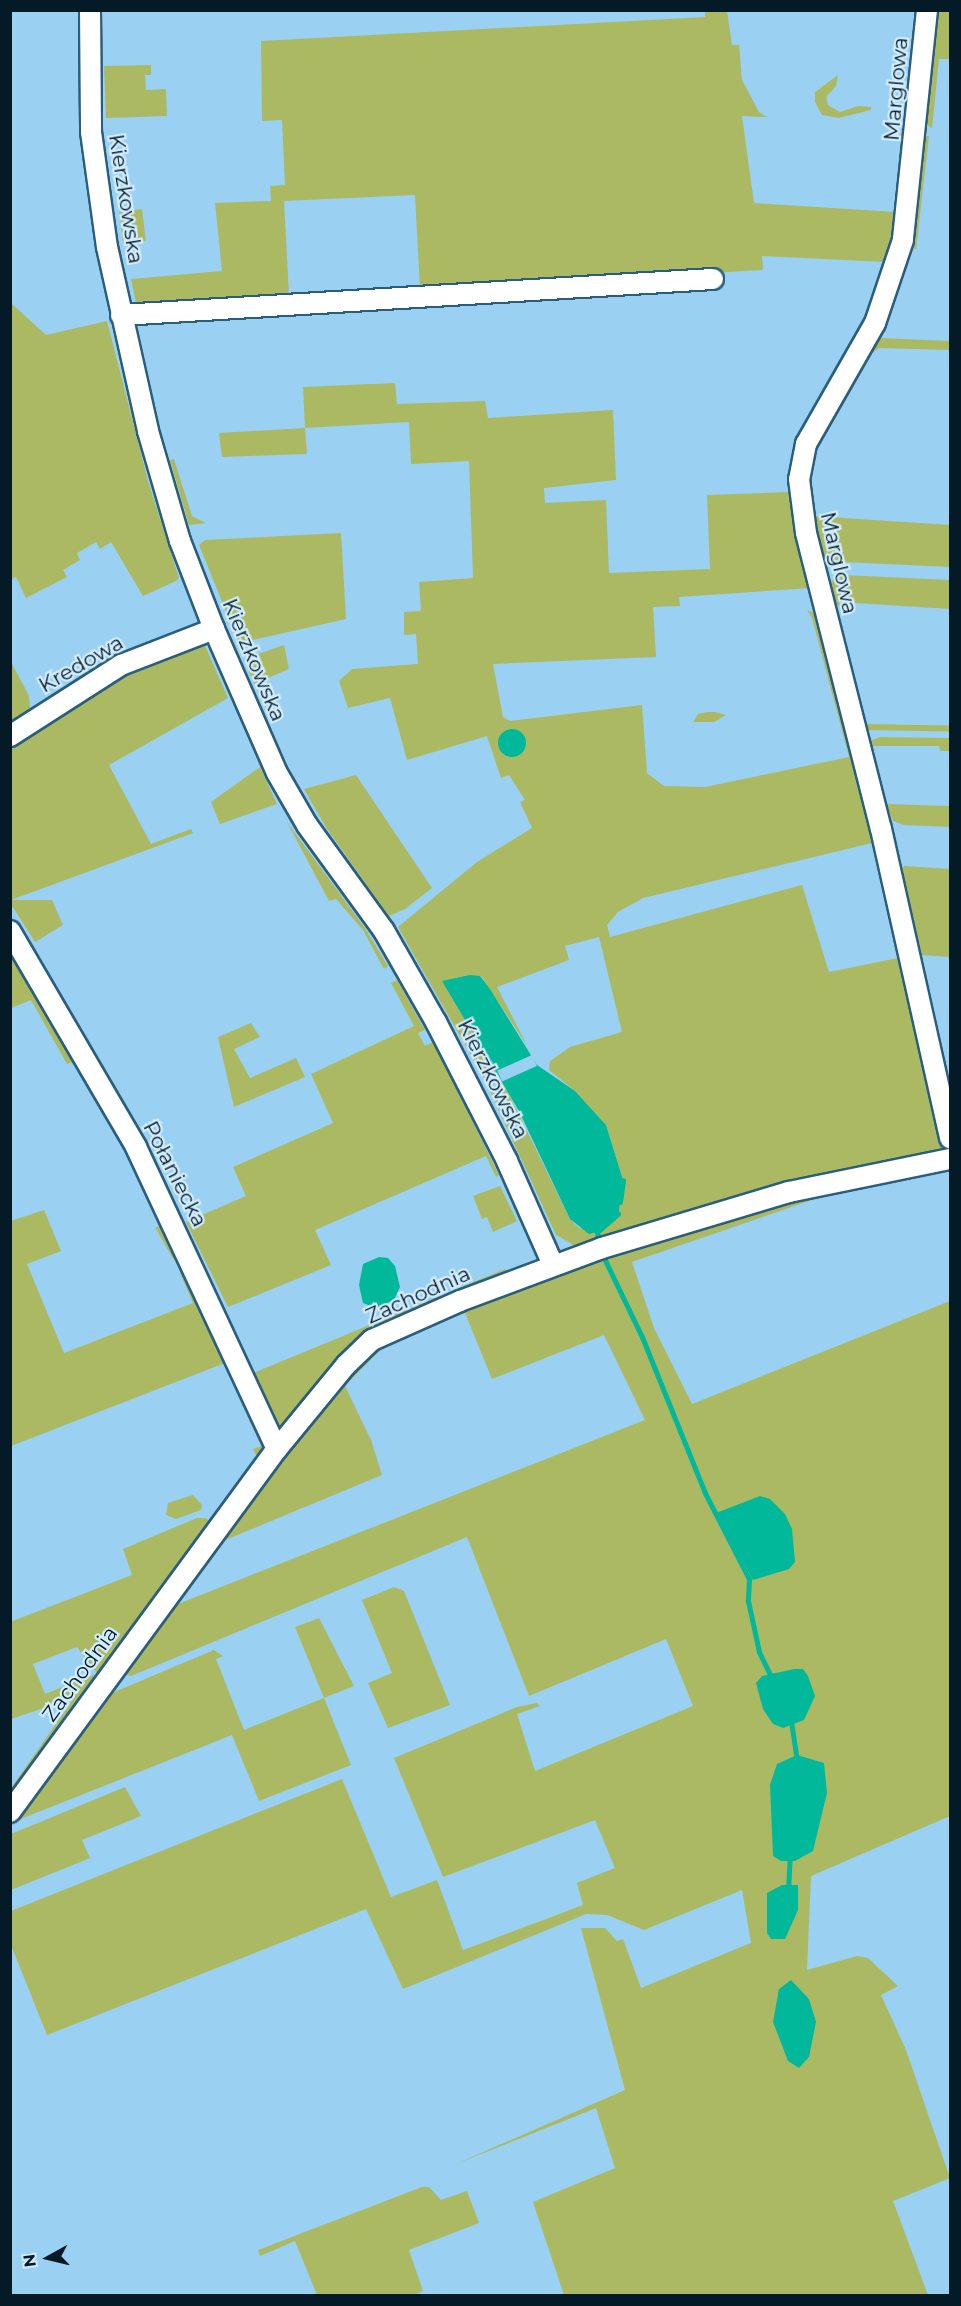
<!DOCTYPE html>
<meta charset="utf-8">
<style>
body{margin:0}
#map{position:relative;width:961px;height:2306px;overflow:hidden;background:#9ad0f2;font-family:Montserrat,sans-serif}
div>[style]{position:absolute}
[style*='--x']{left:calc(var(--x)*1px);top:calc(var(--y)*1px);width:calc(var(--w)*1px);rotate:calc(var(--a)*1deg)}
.green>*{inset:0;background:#acb963;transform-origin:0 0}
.water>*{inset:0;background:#01b89b}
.round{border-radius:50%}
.pier>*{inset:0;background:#9ad0f2;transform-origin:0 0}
.stream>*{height:5px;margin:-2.5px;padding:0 2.5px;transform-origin:2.5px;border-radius:2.5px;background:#01b89b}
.roads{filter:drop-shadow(2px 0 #2a5e7c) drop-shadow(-2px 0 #2a5e7c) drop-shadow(0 2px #2a5e7c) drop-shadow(0 -2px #2a5e7c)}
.minor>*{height:20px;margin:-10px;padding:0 10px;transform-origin:10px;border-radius:10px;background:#fff}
span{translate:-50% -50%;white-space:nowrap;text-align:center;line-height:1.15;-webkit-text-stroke:4.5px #d2edfe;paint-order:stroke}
.street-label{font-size:21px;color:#051a27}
.frame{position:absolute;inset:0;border:12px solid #051a27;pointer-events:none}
.north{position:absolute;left:18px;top:2228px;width:60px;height:60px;-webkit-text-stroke:4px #d2edfe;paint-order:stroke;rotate:262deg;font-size:16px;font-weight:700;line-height:24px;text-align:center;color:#051a27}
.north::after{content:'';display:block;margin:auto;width:21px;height:27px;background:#051a27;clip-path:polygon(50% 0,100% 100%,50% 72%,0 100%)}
</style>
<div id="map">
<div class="green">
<i style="clip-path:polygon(705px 11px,727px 11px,732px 45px,739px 45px,742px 80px,759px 112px,767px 117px,742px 116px,754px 203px,895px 212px,896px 198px,904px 201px,886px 262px,762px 256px,763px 270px,420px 289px,415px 195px,284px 201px,289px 295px,136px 303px,131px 279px,222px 271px,215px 203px,271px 201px,270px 186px,285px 185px,282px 120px,262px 121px,261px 41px,705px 17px)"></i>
<i style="clip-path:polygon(933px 11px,950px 11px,950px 59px,939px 59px,932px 128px,924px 123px)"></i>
<i style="clip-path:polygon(151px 65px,151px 75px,145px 75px,146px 90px,166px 89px,167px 116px,106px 118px,104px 66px)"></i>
<i style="clip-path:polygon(838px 75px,836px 86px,826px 97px,828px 105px,840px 112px,858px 106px,871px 107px,871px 110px,839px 118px,822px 115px,815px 102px,815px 92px)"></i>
<i style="clip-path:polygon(902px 126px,910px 129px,905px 180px,897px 184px)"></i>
<i style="clip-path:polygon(923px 136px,929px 136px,916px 250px,912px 245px)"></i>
<i style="left:142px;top:209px;width:32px;height:23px;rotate:83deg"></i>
<i style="clip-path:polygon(11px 303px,46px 335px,107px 321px,148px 481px,179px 578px,176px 581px,143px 596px,111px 542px,100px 549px,96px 542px,77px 553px,80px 560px,63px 570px,67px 577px,26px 598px,16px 577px,11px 579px)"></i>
<i style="clip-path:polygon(879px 338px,950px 341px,950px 350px,879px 348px,871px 354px,828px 423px)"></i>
<i style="clip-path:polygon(395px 383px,397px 404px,485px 401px,488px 418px,613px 410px,616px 480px,544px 488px,545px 503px,606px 500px,609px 573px,710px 569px,707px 495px,789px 492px,793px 496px,811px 588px,679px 597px,680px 606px,653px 607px,656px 657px,493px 664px,503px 717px,510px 721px,642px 705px,647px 773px,664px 786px,705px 787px,849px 757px,812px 618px,807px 610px,819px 615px,876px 842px,643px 898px,618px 912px,607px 925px,610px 937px,802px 885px,829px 972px,903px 957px,942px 1142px,941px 1151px,579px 1248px,556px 1235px,489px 1089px,503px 1082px,570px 1219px,580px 1229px,623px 1180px,606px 1125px,575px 1091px,549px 1070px,550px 1061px,570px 1047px,622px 1032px,599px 937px,565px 946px,569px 960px,497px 987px,528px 1047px,481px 976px,443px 981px,498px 1072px,484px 1078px,398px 927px,477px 862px,532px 828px,520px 802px,525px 800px,509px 775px,501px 778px,487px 736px,407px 760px,390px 698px,348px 708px,339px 681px,352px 669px,418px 664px,416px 634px,404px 635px,404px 612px,421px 611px,419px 582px,473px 578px,469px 461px,411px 464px,409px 422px,305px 428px,307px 454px,222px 457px,219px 433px,305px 428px,303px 387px)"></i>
<i style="clip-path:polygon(821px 434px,811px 470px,813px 516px,950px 525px,950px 567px,821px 561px,812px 529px,807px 465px)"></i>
<i style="clip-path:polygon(174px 459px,192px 516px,206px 523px,189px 525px,170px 460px)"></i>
<i style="clip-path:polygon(341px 533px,346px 619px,239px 643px,199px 545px,205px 540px)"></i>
<i style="clip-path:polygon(843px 575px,950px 580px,950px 609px,839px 602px,840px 605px,830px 607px,826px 588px,836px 576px)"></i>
<i style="clip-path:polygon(203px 641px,228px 698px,109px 765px,151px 844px,191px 829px,193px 833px,11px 900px,52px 900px,63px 925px,35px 942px,11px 904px,11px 745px,69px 705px,150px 660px)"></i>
<i style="clip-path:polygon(284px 645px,289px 669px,254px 684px,244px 659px)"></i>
<i style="clip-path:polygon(10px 660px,29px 696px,30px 708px,29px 716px,10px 729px)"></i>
<i style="clip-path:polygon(707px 712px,715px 712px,726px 715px,714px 722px,693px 722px,698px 714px)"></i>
<i style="left:866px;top:724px;width:84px;height:6px;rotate:1deg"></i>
<i style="clip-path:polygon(880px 737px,950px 738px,950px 751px,940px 751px,939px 746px,871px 746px,870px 741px)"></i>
<i style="clip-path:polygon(260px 767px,277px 804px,220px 824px,211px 802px)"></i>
<i style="clip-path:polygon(356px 775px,432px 888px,405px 909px,389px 916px,327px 829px,304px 789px)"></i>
<i style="clip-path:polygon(886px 804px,950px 806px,950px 827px,904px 825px,893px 821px)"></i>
<i style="clip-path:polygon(287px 822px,365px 928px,388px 966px,384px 969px,363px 930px,336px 899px,329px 901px)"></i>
<i style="clip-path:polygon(904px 866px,950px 869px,950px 957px,922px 955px,902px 870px)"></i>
<i style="clip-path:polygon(10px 949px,78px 1060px,67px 1064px,31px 1000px,11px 1008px)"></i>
<i style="clip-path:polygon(397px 980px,425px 1030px,418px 1033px,425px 1046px,433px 1042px,499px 1175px,496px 1177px,486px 1156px,315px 1230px,331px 1265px,228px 1307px,186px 1222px,246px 1196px,233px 1167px,333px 1123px,311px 1074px,414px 1026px,391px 983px)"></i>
<i style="clip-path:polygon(251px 1023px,260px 1037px,234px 1049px,250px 1078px,296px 1058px,305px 1077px,234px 1107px,218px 1037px)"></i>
<i style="clip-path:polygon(500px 1186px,517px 1221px,493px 1232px,487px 1217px,482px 1219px,473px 1196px)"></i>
<i style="clip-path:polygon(832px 1193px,632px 1262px,654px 1328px,692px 1404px,950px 1301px,950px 1816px,811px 1876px,807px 1970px,857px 1956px,868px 1958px,898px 1986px,881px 1995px,906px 2050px,950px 2178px,893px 2201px,928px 2295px,564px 2295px,533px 2202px,615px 2168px,596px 2108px,456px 2164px,625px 2090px,581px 1928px,605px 1928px,617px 1941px,623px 1939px,641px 1988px,751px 1943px,742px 1890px,644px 1930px,607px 1915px,586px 1914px,403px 1989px,366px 1909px,47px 2035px,11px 1945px,11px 1911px,342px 1779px,391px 1897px,437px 1880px,463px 1950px,583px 1905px,577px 1883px,615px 1868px,595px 1820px,443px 1877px,394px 1758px,517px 1707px,537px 1703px,540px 1706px,517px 1714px,535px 1771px,693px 1706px,666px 1639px,529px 1696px,467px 1537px,131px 1676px,125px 1674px,125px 1669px,272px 1468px,338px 1387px,375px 1350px,381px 1349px,345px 1386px,371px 1440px,382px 1475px,223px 1541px,178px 1604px,645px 1420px,604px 1335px,492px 1379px,465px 1313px,411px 1333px,402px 1341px,403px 1334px,662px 1237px)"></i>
<i style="clip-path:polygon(44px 1210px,61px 1251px,27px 1264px,64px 1353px,193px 1303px,180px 1273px,189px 1270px,230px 1361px,11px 1446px,11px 1221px)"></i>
<i style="clip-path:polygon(168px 1226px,182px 1255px,173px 1259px,155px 1227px)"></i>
<i style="clip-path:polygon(505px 1269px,508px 1275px,373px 1332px,287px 1425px,277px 1426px,251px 1374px)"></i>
<i style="clip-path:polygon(233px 1377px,264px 1446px,263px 1453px,223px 1509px,219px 1506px,257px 1457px,253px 1449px,261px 1446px)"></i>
<i style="clip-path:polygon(193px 1495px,202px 1505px,201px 1510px,176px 1519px,166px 1515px,168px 1503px)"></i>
<i style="clip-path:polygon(197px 1518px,206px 1518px,212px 1524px,100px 1677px,77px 1647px,33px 1664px,45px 1694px,93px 1675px,97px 1681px,11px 1800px,11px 1788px,74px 1698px,11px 1719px,10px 1622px,132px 1575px,123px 1549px)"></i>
<i style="clip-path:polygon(394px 1587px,404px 1591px,450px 1705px,388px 1728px,368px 1683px,392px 1673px,362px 1600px)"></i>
<i style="clip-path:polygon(319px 1618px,354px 1686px,324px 1698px,351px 1765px,259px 1801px,232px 1735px,16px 1821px,15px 1818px,100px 1698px,214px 1650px,223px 1656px,216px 1659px,244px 1730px,324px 1698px,295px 1627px)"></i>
<i style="clip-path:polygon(125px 1787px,141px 1816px,82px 1840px,90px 1858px,11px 1890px,11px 1834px)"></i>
<i style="clip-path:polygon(422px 2187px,429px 2187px,441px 2200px,467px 2191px,479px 2223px,409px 2250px,423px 2291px,412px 2296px,317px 2295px,295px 2241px,260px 2256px,258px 2250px)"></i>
</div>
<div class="water">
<i class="round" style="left:498px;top:729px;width:28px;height:28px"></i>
<i style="clip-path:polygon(470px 975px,480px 976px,490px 989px,537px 1065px,575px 1091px,606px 1125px,623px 1180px,618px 1217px,597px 1232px,589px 1234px,570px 1219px,519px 1111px,442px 981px)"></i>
<i style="clip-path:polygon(379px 1257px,388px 1258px,395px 1266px,400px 1287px,394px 1300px,376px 1308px,363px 1303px,359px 1285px,363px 1264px)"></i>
<i style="clip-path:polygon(760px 1496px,770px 1499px,785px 1514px,792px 1529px,795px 1562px,789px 1569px,753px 1580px,716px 1513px)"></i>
<i style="clip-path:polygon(794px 1669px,803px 1669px,808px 1676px,815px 1696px,804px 1720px,783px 1728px,773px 1724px,763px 1709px,756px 1683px,762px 1676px)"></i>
<i style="clip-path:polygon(797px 1755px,824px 1763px,827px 1793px,813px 1851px,795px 1861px,781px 1861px,773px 1856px,770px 1785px,777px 1764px)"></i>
<i style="clip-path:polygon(782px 1885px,798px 1885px,798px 1910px,785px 1939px,771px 1939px,767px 1933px,767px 1893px)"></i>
<i style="clip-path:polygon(791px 1980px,809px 1999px,816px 2022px,809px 2057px,799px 2068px,788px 2061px,773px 2022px,779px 1989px)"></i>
</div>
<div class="pier">
<i style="left:532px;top:1055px;width:12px;height:38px;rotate:66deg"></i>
</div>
<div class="stream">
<i style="--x:620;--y:1202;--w:22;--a:-82"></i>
<i style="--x:598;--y:1239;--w:7;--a:-98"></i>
<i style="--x:597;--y:1232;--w:28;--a:-41"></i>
<i style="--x:604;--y:1258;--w:88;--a:64.3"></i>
<i style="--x:642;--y:1337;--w:168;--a:68"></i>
<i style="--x:705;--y:1493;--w:97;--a:62.9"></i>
<i style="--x:749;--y:1579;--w:22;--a:93"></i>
<i style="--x:748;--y:1601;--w:52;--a:77.8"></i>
<i style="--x:759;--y:1652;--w:30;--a:64"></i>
<i style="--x:791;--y:1721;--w:40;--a:81.5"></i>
<i style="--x:788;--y:1890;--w:36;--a:-87"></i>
</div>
<div class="roads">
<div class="minor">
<i style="--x:90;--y:10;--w:122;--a:89.5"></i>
<i style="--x:91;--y:132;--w:116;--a:82.1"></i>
<i style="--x:107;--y:247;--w:189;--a:77.4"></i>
<i style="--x:148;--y:431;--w:115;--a:73.8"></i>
<i style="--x:180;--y:541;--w:94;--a:68.9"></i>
<i style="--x:214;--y:629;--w:157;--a:66.4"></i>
<i style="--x:277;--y:773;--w:60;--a:60"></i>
<i style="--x:307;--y:825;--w:131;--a:54"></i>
<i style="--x:384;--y:931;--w:105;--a:60.3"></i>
<i style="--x:436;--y:1022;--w:156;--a:62.9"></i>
<i style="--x:507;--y:1161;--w:114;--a:66.1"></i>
<i style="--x:927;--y:10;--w:231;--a:96"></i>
<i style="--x:903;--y:240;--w:88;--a:108.6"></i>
<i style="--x:875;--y:323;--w:139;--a:119.7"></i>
<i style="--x:806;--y:444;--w:36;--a:101"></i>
<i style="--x:799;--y:479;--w:54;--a:82.6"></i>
<i style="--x:806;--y:533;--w:305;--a:75.8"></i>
<i style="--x:881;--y:829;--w:317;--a:77.4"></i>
<i style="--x:121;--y:315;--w:593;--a:-3.48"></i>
<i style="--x:10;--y:736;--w:132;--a:-32.6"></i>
<i style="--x:121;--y:665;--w:100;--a:-21.2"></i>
<i style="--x:10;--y:931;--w:250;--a:59.7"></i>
<i style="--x:136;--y:1147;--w:333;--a:65"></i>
<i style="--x:10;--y:1812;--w:451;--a:-53.7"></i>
<i style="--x:277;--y:1449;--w:109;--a:-50.6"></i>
<i style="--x:346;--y:1365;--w:36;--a:-44"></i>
<i style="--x:372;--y:1340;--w:96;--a:-23.9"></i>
<i style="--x:460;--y:1301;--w:152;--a:-20.5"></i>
<i style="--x:602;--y:1248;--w:195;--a:-16.7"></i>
<i style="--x:789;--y:1192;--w:164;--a:-11.6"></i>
</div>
</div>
<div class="street-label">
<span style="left:896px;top:89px;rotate:-85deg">Marglowa</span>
<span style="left:126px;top:199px;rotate:81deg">Kierzkowska</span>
<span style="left:839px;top:563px;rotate:77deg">Marglowa</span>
<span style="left:254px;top:660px;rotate:67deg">Kierzkowska</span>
<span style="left:81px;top:664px;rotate:-30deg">Kredowa</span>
<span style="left:493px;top:1079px;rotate:63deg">Kierzkowska</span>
<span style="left:175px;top:1174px;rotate:63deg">Połaniecka</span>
<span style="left:418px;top:1295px;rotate:-24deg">Zachodnia</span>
<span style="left:80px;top:1674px;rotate:-54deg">Zachodnia</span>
</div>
<div class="frame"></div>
<div class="north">N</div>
</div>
